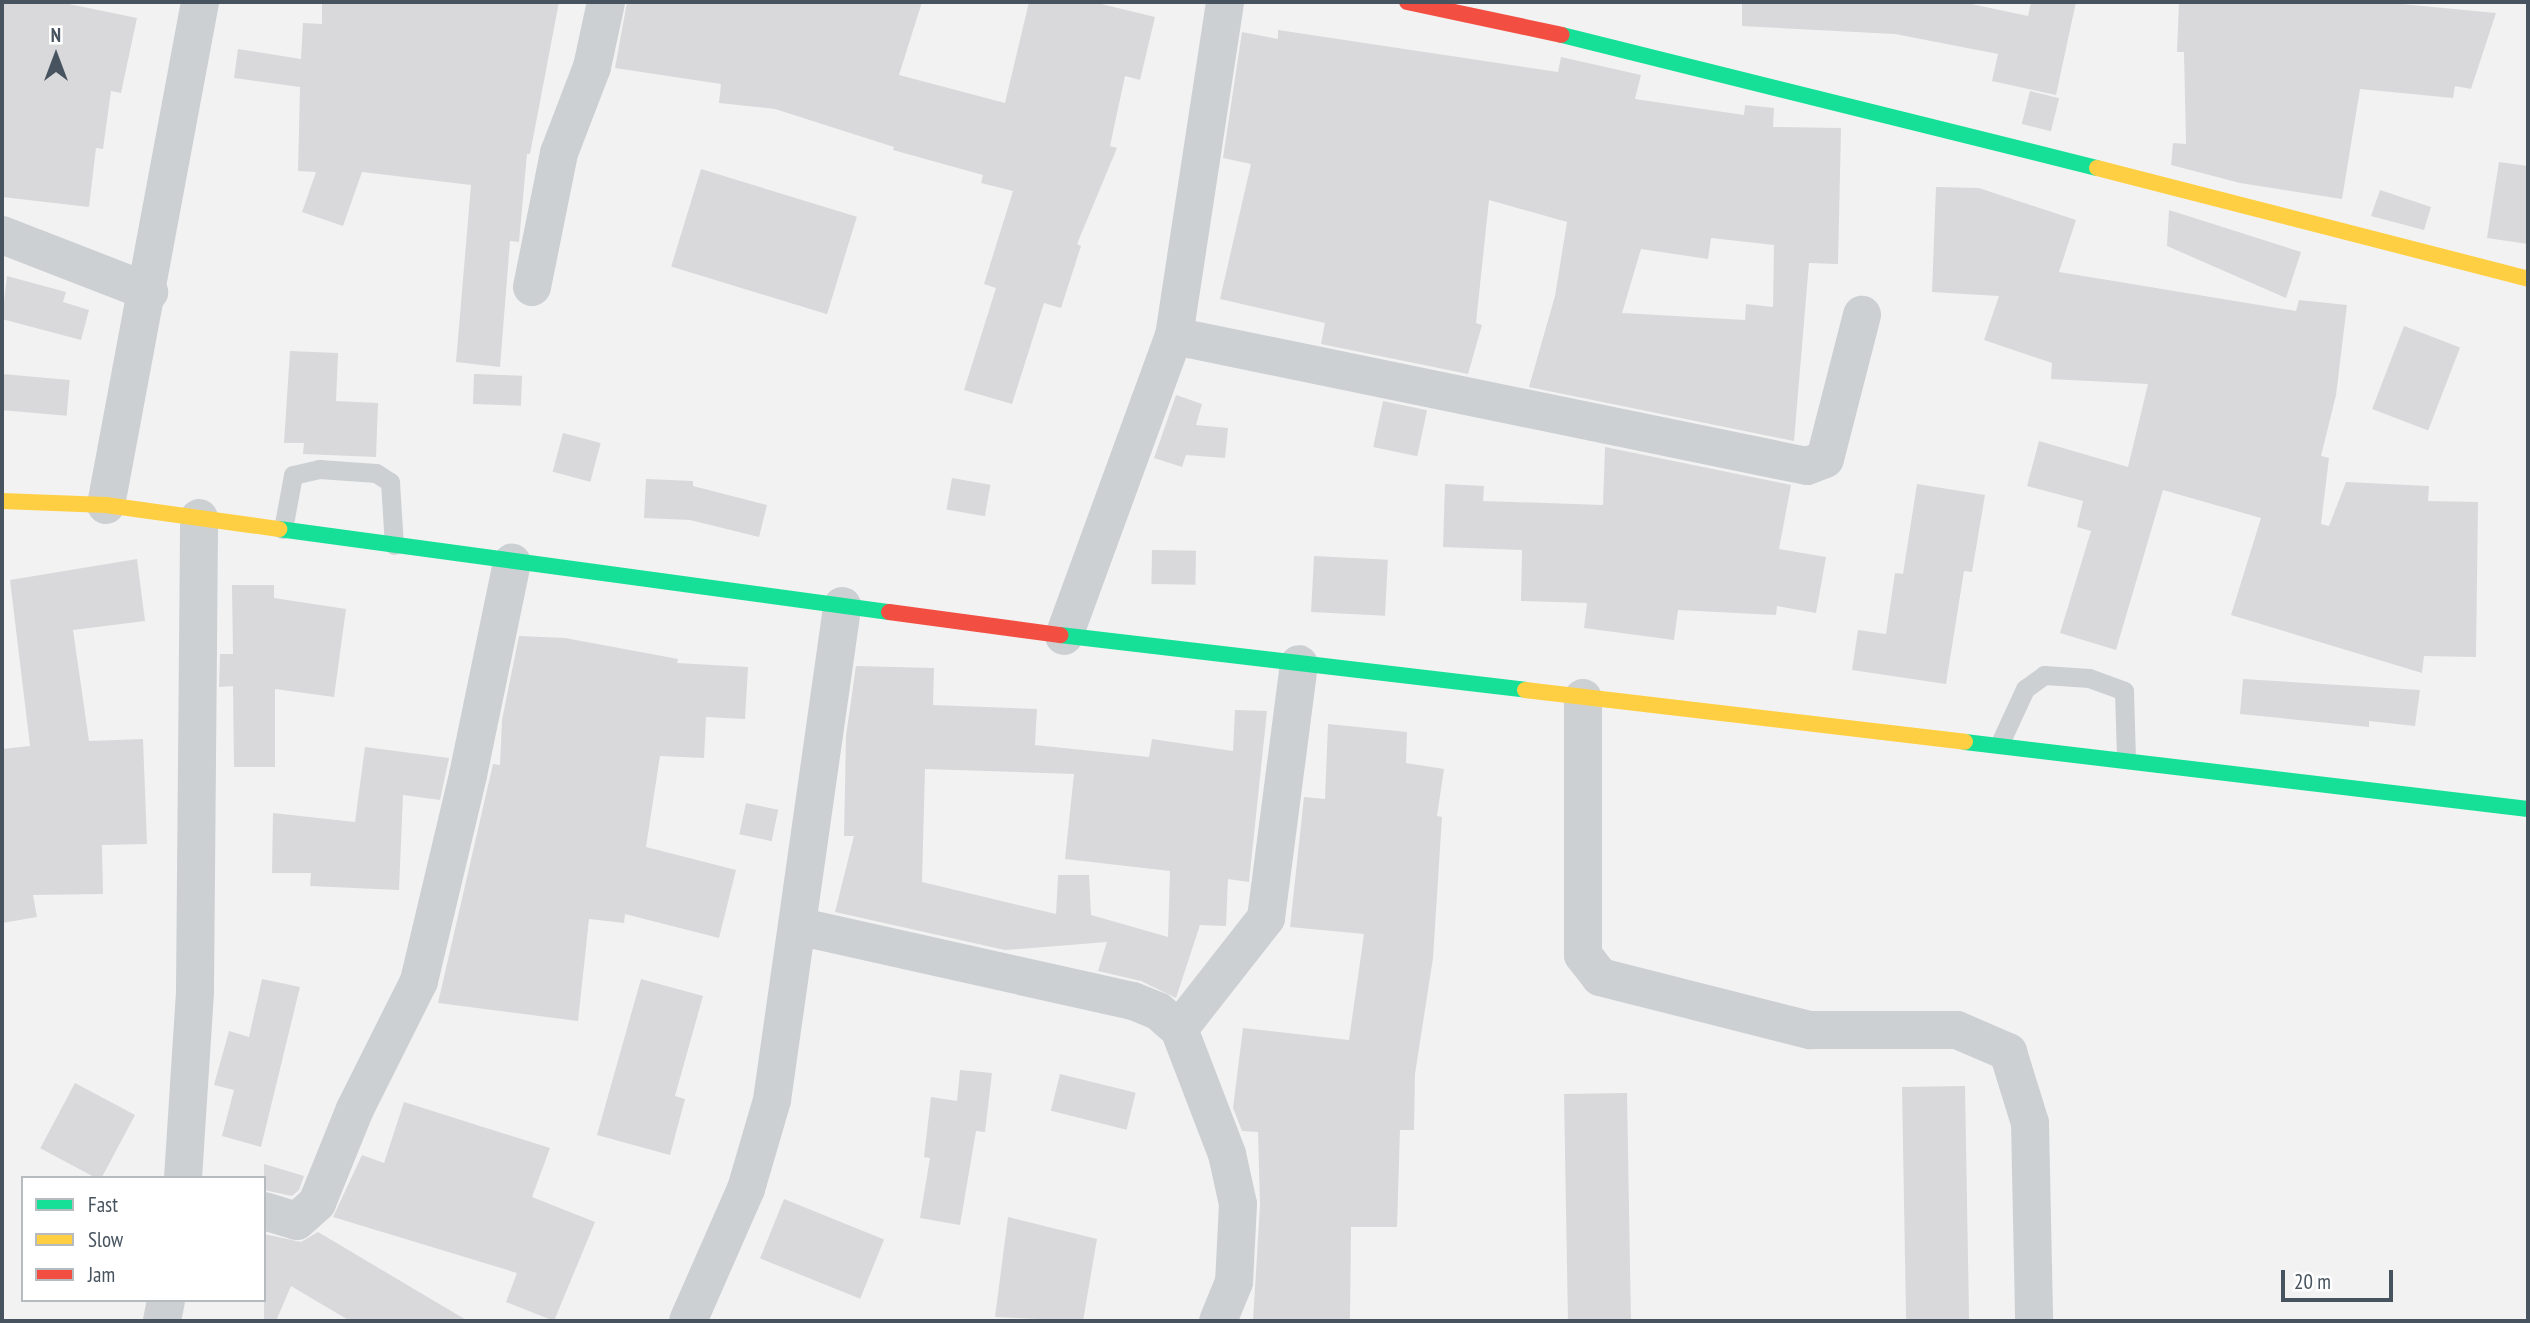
<!DOCTYPE html>
<style>
body{margin:0}
#map{position:relative;width:2530px;height:1323px;overflow:hidden;background:#f2f2f2;font-family:"PT Sans Narrow",sans-serif}
div>[style]{position:absolute}
[style*='--x']{left:calc(var(--x)*1px);top:calc(var(--y)*1px);width:calc(var(--w)*1px);rotate:calc(var(--a)*1deg)}
.building>*{inset:0;background:#d9d9db;transform-origin:0 0}
.lane>*{height:19px;margin:-9.5px;padding:0 9.5px;transform-origin:9.5px;border-radius:9.5px;background:#cdd0d3}
.street>*{height:38px;margin:-19px;padding:0 19px;transform-origin:19px;border-radius:19px;background:#cdd0d3}
.fast>*{height:16px;margin:-8px;padding:0 8px;transform-origin:8px;border-radius:8px;background:#16e098}
.slow>*{height:16px;margin:-8px;padding:0 8px;transform-origin:8px;border-radius:8px;background:#ffcf43}
.jam>*{height:16px;margin:-8px;padding:0 8px;transform-origin:8px;border-radius:8px;background:#f24e42}
span{translate:-50% -50%;white-space:nowrap;text-align:center;line-height:1.15;-webkit-text-stroke:5px #fff;paint-order:stroke}
.frame{position:absolute;inset:0;border:4px solid #47545f;pointer-events:none}
.legend{position:absolute;left:21px;top:1176px;width:245px;height:126px;box-sizing:border-box;background:#fff;border:2px solid #b5bbbf;margin:0;padding:9px 12px;list-style:none;font-size:21px;color:#47545f}
.legend li{display:flex;align-items:center;gap:14px;height:35px}
.legend b{width:35px;border:2px solid #b5bbbf}
.north{position:absolute;left:21px;top:21px;width:70px;height:70px;-webkit-text-stroke:5px #fff;paint-order:stroke;rotate:0deg;font-size:19px;font-weight:700;line-height:28px;text-align:center;color:#47545f}
.north::after{content:'';display:block;margin:auto;width:24px;height:32px;background:#47545f;clip-path:polygon(50% 0,100% 100%,50% 72%,0 100%)}
.scale{position:absolute;left:2281px;top:1270px;width:112px;height:32px;box-sizing:border-box;border:4px solid #47545f;border-top:0;padding-left:9px;font-size:21px;line-height:24px;white-space:nowrap;color:#47545f;-webkit-text-stroke:5px #fff;paint-order:stroke}
</style>
<div id="map">
<div class="building">
<i style="clip-path:polygon(2px 2px,59px 2px,137px 18px,121px 93px,111px 91px,103px 149px,96px 148px,89px 207px,2px 197px)"></i>
<i style="clip-path:polygon(322px 2px,559px 2px,530px 154px,527px 154px,519px 242px,510px 241px,500px 367px,456px 362px,471px 185px,362px 172px,343px 226px,302px 212px,316px 172px,298px 171px,300px 87px,234px 78px,238px 49px,301px 59px,303px 23px,322px 24px)"></i>
<i style="clip-path:polygon(627px 2px,922px 2px,899px 75px,1005px 103px,1029px 2px,1093px 2px,1155px 17px,1140px 80px,1125px 76px,1110px 146px,1117px 148px,1077px 244px,1081px 246px,1061px 308px,1044px 303px,1012px 404px,964px 390px,996px 288px,984px 284px,1013px 191px,981px 183px,983px 175px,893px 150px,894px 147px,775px 109px,719px 103px,721px 84px,615px 68px)"></i>
<i style="clip-path:polygon(1742px 2px,1962px 2px,2028px 16px,2031px 2px,2076px 2px,2056px 95px,1992px 81px,1998px 54px,1895px 34px,1742px 26px)"></i>
<i style="clip-path:polygon(2179px 2px,2381px 2px,2496px 13px,2471px 89px,2455px 86px,2453px 98px,2360px 89px,2342px 199px,2240px 183px,2171px 165px,2173px 143px,2186px 144px,2184px 52px,2177px 52px)"></i>
<i style="clip-path:polygon(evenodd,1278px 30px,1558px 72px,1561px 57px,1641px 75px,1635px 99px,1744px 115px,1745px 105px,1774px 108px,1773px 127px,1841px 128px,1838px 264px,1809px 263px,1794px 441px,1529px 387px,1555px 296px,1567px 222px,1489px 200px,1476px 323px,1482px 325px,1468px 374px,1321px 344px,1325px 323px,1220px 299px,1251px 164px,1223px 158px,1242px 32px,1278px 39px,1278px 30px,1711px 238px,1774px 245px,1773px 307px,1746px 304px,1745px 320px,1622px 313px,1641px 249px,1708px 259px,1711px 238px)"></i>
<i style="left:2030px;top:91px;width:30px;height:34px;rotate:14deg"></i>
<i style="clip-path:polygon(2499px 162px,2528px 166px,2528px 244px,2487px 238px)"></i>
<i style="left:701px;top:169px;width:163px;height:102px;rotate:17deg"></i>
<i style="clip-path:polygon(1936px 187px,1979px 188px,2076px 220px,2059px 272px,2296px 311px,2299px 300px,2347px 305px,2336px 395px,2321px 456px,2329px 458px,2321px 524px,2329px 526px,2346px 482px,2429px 486px,2428px 501px,2478px 502px,2476px 657px,2424px 656px,2422px 673px,2231px 615px,2261px 518px,2163px 490px,2116px 650px,2060px 633px,2091px 531px,2077px 527px,2083px 501px,2027px 486px,2039px 441px,2128px 467px,2148px 384px,2051px 379px,2052px 363px,1984px 340px,1999px 296px,1932px 292px)"></i>
<i style="clip-path:polygon(2380px 190px,2431px 207px,2424px 230px,2371px 216px)"></i>
<i style="clip-path:polygon(2169px 210px,2301px 252px,2286px 298px,2167px 246px)"></i>
<i style="clip-path:polygon(7px 276px,66px 292px,63px 302px,89px 310px,81px 340px,2px 319px)"></i>
<i style="left:2404px;top:326px;width:60px;height:89px;rotate:21deg"></i>
<i style="clip-path:polygon(290px 351px,338px 353px,336px 401px,378px 403px,376px 457px,303px 454px,304px 443px,284px 443px)"></i>
<i style="left:2px;top:374px;width:68px;height:36px;rotate:5deg"></i>
<i style="left:474px;top:374px;width:48px;height:30px;rotate:2deg"></i>
<i style="clip-path:polygon(1176px 395px,1202px 404px,1196px 425px,1228px 428px,1225px 458px,1186px 455px,1182px 467px,1154px 458px)"></i>
<i style="left:1383px;top:401px;width:45px;height:47px;rotate:12deg"></i>
<i style="left:563px;top:433px;width:39px;height:40px;rotate:15deg"></i>
<i style="clip-path:polygon(1605px 447px,1791px 485px,1779px 549px,1826px 557px,1816px 613px,1777px 606px,1776px 615px,1678px 610px,1674px 640px,1584px 628px,1587px 603px,1521px 601px,1522px 550px,1443px 547px,1445px 484px,1484px 486px,1483px 501px,1603px 505px)"></i>
<i style="left:952px;top:478px;width:39px;height:32px;rotate:10deg"></i>
<i style="clip-path:polygon(646px 479px,693px 481px,693px 486px,767px 505px,759px 537px,690px 520px,644px 518px)"></i>
<i style="clip-path:polygon(1917px 484px,1985px 495px,1972px 572px,1964px 571px,1946px 684px,1852px 670px,1858px 630px,1886px 634px,1895px 573px,1903px 574px)"></i>
<i style="left:1152px;top:550px;width:44px;height:34px;rotate:1deg"></i>
<i style="left:1314px;top:556px;width:74px;height:56px;rotate:3deg"></i>
<i style="clip-path:polygon(137px 559px,145px 621px,73px 630px,89px 741px,143px 739px,147px 844px,102px 845px,103px 894px,33px 895px,37px 917px,2px 923px,2px 749px,30px 746px,10px 580px)"></i>
<i style="clip-path:polygon(232px 585px,274px 585px,274px 598px,346px 609px,334px 697px,275px 689px,275px 767px,234px 767px,233px 686px,219px 687px,220px 654px,233px 654px)"></i>
<i style="clip-path:polygon(519px 636px,565px 638px,678px 659px,677px 663px,748px 667px,745px 719px,706px 717px,704px 758px,660px 756px,646px 847px,736px 870px,719px 938px,625px 914px,624px 923px,589px 919px,578px 1021px,438px 1003px,493px 764px,500px 765px,502px 720px)"></i>
<i style="clip-path:polygon(evenodd,856px 666px,934px 668px,933px 705px,1037px 709px,1035px 745px,1149px 757px,1152px 739px,1233px 751px,1235px 710px,1267px 711px,1249px 882px,1228px 879px,1226px 926px,1200px 925px,1176px 998px,1141px 981px,1098px 971px,1107px 942px,1005px 950px,835px 912px,854px 836px,844px 836px,846px 736px,856px 666px,925px 769px,1074px 774px,1065px 859px,1170px 871px,1168px 937px,1091px 915px,1089px 875px,1058px 875px,1056px 914px,922px 882px,925px 769px)"></i>
<i style="clip-path:polygon(2243px 679px,2420px 690px,2415px 726px,2369px 721px,2369px 727px,2240px 714px)"></i>
<i style="clip-path:polygon(1328px 724px,1407px 732px,1406px 763px,1444px 769px,1437px 816px,1442px 817px,1433px 958px,1415px 1074px,1414px 1130px,1400px 1130px,1397px 1227px,1351px 1227px,1350px 1321px,1253px 1321px,1260px 1205px,1258px 1132px,1242px 1131px,1233px 1108px,1243px 1028px,1349px 1040px,1364px 934px,1290px 927px,1304px 797px,1325px 799px)"></i>
<i style="clip-path:polygon(365px 747px,449px 758px,440px 800px,403px 795px,399px 890px,310px 886px,311px 873px,272px 873px,273px 813px,355px 822px)"></i>
<i style="left:746px;top:803px;width:33px;height:32px;rotate:12deg"></i>
<i style="clip-path:polygon(262px 979px,300px 987px,261px 1147px,222px 1136px,234px 1090px,214px 1085px,229px 1031px,249px 1037px)"></i>
<i style="clip-path:polygon(641px 979px,703px 996px,675px 1096px,685px 1099px,670px 1155px,597px 1135px)"></i>
<i style="clip-path:polygon(960px 1070px,992px 1073px,985px 1132px,976px 1131px,960px 1225px,920px 1218px,930px 1158px,924px 1157px,931px 1097px,957px 1101px)"></i>
<i style="left:1060px;top:1074px;width:78px;height:38px;rotate:14deg"></i>
<i style="left:75px;top:1083px;width:68px;height:74px;rotate:28deg"></i>
<i style="left:1965px;top:1086px;width:235px;height:63px;rotate:89deg"></i>
<i style="left:1627px;top:1093px;width:228px;height:63px;rotate:89deg"></i>
<i style="clip-path:polygon(404px 1102px,550px 1148px,532px 1197px,595px 1222px,554px 1321px,506px 1302px,517px 1273px,333px 1217px,362px 1155px,384px 1163px)"></i>
<i style="clip-path:polygon(264px 1164px,304px 1176px,299px 1190px,292px 1196px,264px 1190px)"></i>
<i style="left:784px;top:1199px;width:108px;height:64px;rotate:22deg"></i>
<i style="clip-path:polygon(1008px 1217px,1097px 1239px,1083px 1321px,995px 1317px)"></i>
<i style="clip-path:polygon(318px 1232px,468px 1321px,350px 1321px,291px 1286px,276px 1321px,264px 1321px,264px 1234px,301px 1242px)"></i>
</div>
<div class="lane">
<i style="--x:283;--y:529;--w:55;--a:-79.5"></i>
<i style="--x:293;--y:475;--w:27;--a:-13"></i>
<i style="--x:319;--y:469;--w:57;--a:4"></i>
<i style="--x:376;--y:473;--w:17;--a:33"></i>
<i style="--x:390;--y:482;--w:63;--a:86.4"></i>
<i style="--x:2000;--y:743;--w:60;--a:-65.2"></i>
<i style="--x:2025;--y:689;--w:24;--a:-36"></i>
<i style="--x:2044;--y:675;--w:45;--a:3.8"></i>
<i style="--x:2089;--y:678;--w:37;--a:20"></i>
<i style="--x:2124;--y:691;--w:68;--a:88.3"></i>
</div>
<div class="street">
<i style="--x:2;--y:235;--w:158;--a:21.2"></i>
<i style="--x:532;--y:287;--w:137;--a:-78.6"></i>
<i style="--x:559;--y:153;--w:92;--a:-69"></i>
<i style="--x:592;--y:67;--w:66;--a:-77.8"></i>
<i style="--x:1174;--y:336;--w:646;--a:11.61"></i>
<i style="--x:1807;--y:466;--w:19;--a:-21"></i>
<i style="--x:1825;--y:459;--w:149;--a:-75.6"></i>
<i style="--x:106;--y:505;--w:512;--a:-79.41"></i>
<i style="--x:1064;--y:636;--w:320;--a:-69.9"></i>
<i style="--x:1174;--y:336;--w:338;--a:-81.3"></i>
<i style="--x:1583;--y:698;--w:257;--a:90"></i>
<i style="--x:1583;--y:955;--w:28;--a:52"></i>
<i style="--x:1600;--y:977;--w:217;--a:14.2"></i>
<i style="--x:1810;--y:1030;--w:147;--a:0"></i>
<i style="--x:1957;--y:1030;--w:56;--a:23.3"></i>
<i style="--x:2008;--y:1052;--w:74;--a:72.8"></i>
<i style="--x:2030;--y:1123;--w:198;--a:88.8"></i>
<i style="--x:797;--y:926;--w:344;--a:12.6"></i>
<i style="--x:1133;--y:1001;--w:27;--a:22"></i>
<i style="--x:1158;--y:1011;--w:28;--a:41"></i>
<i style="--x:1179;--y:1029;--w:134;--a:69"></i>
<i style="--x:1227;--y:1154;--w:51;--a:77.6"></i>
<i style="--x:1238;--y:1204;--w:78;--a:92.9"></i>
<i style="--x:1234;--y:1282;--w:42;--a:112.3"></i>
<i style="--x:1179;--y:1029;--w:141;--a:-51.9"></i>
<i style="--x:1266;--y:918;--w:256;--a:-82.6"></i>
<i style="--x:183;--y:1178;--w:188;--a:-86.3"></i>
<i style="--x:195;--y:990;--w:472;--a:-89.5"></i>
<i style="--x:264;--y:1211;--w:34;--a:17"></i>
<i style="--x:297;--y:1221;--w:27;--a:-42"></i>
<i style="--x:317;--y:1203;--w:101;--a:-68"></i>
<i style="--x:355;--y:1109;--w:143;--a:-63.4"></i>
<i style="--x:419;--y:981;--w:212;--a:-76.6"></i>
<i style="--x:468;--y:775;--w:217;--a:-78.3"></i>
<i style="--x:162;--y:1321;--w:21;--a:-79"></i>
<i style="--x:688;--y:1321;--w:144;--a:-66.3"></i>
<i style="--x:746;--y:1189;--w:93;--a:-73.7"></i>
<i style="--x:772;--y:1100;--w:499;--a:-81.9"></i>
</div>
<div class="fast">
<i style="--x:1562;--y:35;--w:551;--a:13.96"></i>
<i style="--x:279;--y:529;--w:616;--a:7.75"></i>
<i style="--x:1060;--y:635;--w:468;--a:6.7"></i>
<i style="--x:1965;--y:742;--w:567;--a:6.79"></i>
</div>
<div class="slow">
<i style="--x:2097;--y:168;--w:445;--a:14.4"></i>
<i style="--x:2;--y:501;--w:104;--a:2.2"></i>
<i style="--x:106;--y:505;--w:175;--a:7.9"></i>
<i style="--x:1525;--y:690;--w:443;--a:6.7"></i>
</div>
<div class="jam">
<i style="--x:1407;--y:2;--w:158;--a:12"></i>
<i style="--x:889;--y:612;--w:173;--a:7.7"></i>
</div>
<div class="frame"></div>
<ul class="legend">
<li><b style="height:9px;background:#16e098"></b>Fast</li>
<li><b style="height:9px;background:#ffcf43"></b>Slow</li>
<li><b style="height:9px;background:#f24e42"></b>Jam</li>
</ul>
<div class="north">N</div>
<div class="scale">20 m</div>
</div>
